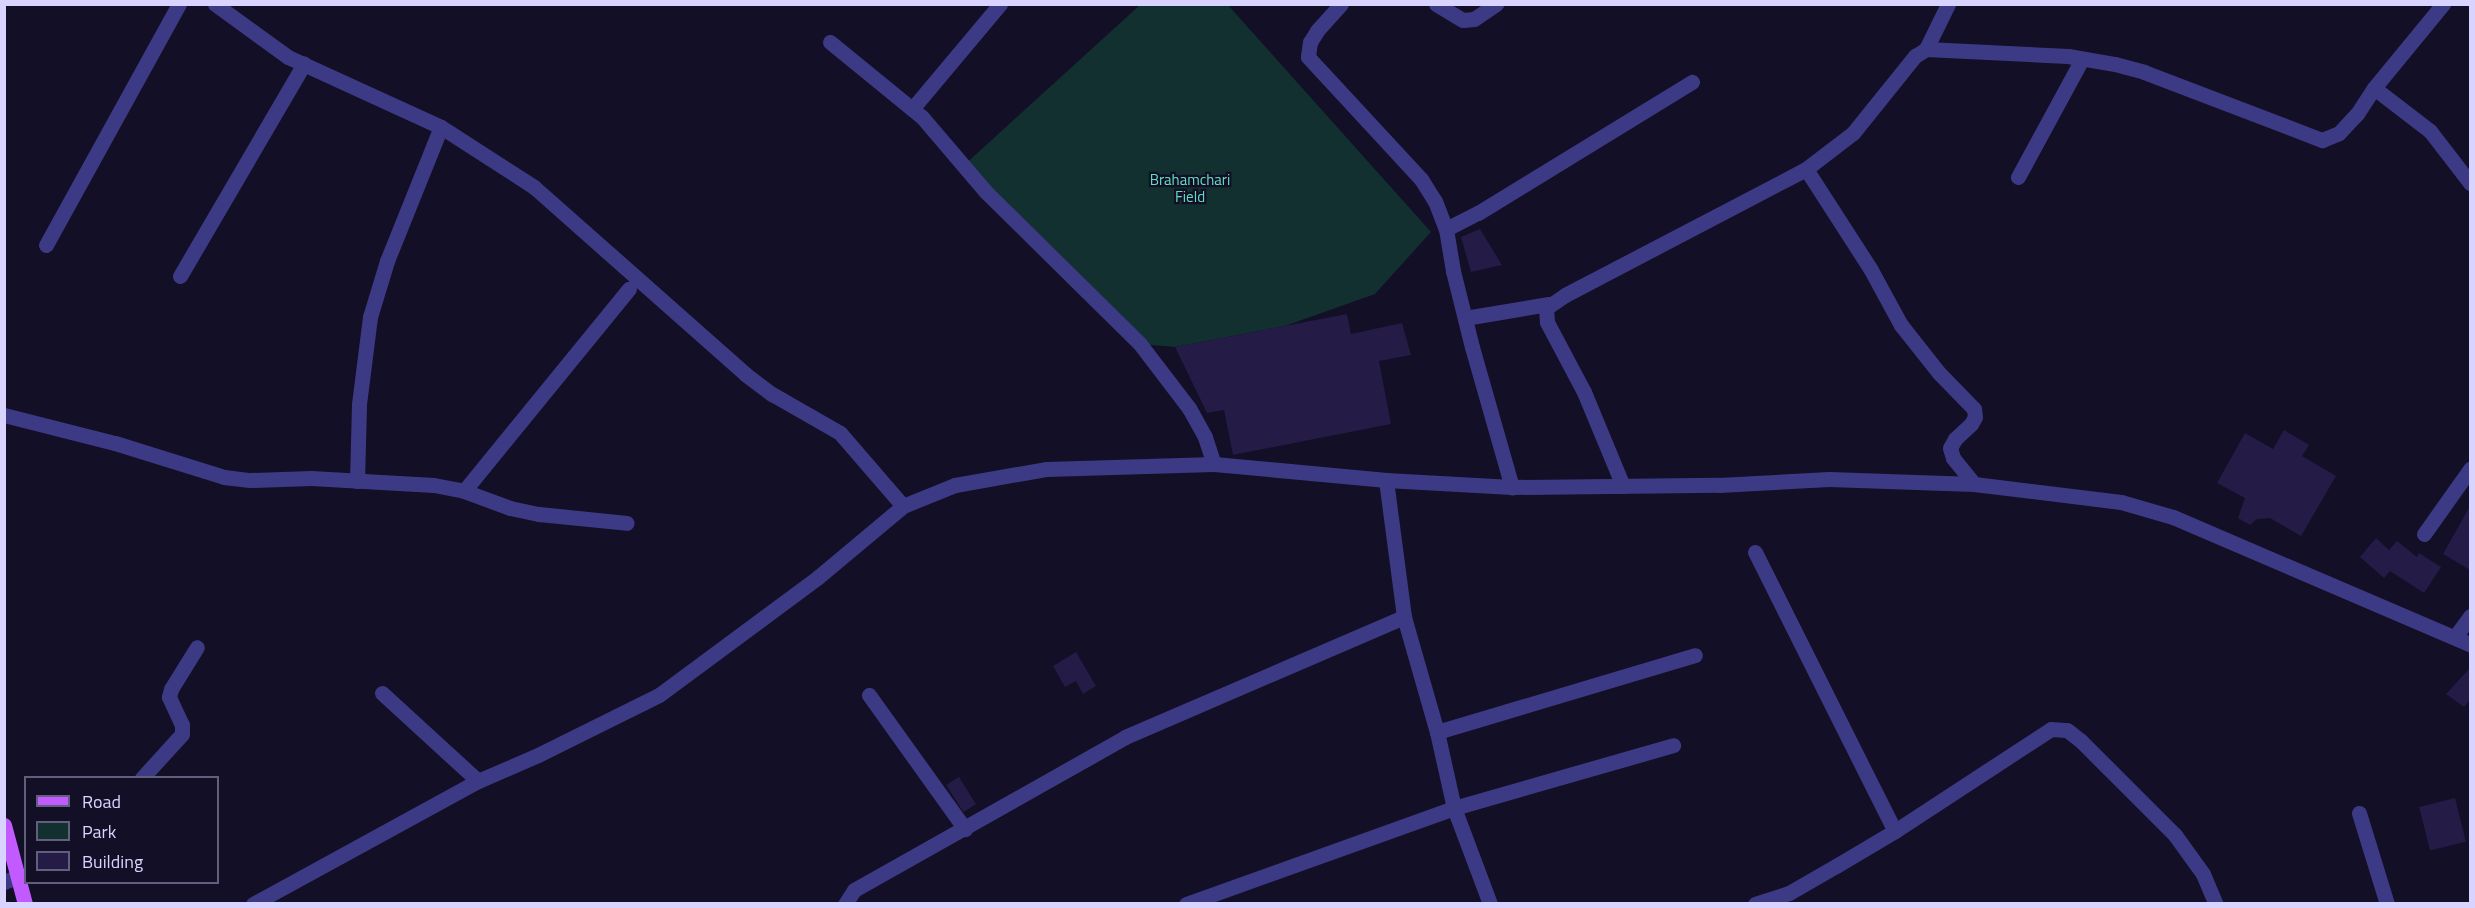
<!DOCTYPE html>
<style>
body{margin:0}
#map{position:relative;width:2475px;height:908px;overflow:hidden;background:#130f26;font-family:"Titillium Web",sans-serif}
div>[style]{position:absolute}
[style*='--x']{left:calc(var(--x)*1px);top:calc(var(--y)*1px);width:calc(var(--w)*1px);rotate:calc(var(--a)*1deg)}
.green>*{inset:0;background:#12302f}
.building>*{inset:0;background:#241b47;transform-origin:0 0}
.minor>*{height:15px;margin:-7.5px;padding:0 7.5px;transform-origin:7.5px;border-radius:7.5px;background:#3d3a85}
.major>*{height:15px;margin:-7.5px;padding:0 7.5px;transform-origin:7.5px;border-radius:7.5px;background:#c25bff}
span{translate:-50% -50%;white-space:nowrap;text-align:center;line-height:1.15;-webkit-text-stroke:4.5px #130f26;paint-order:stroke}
.park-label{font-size:15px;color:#5fe0c0}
.frame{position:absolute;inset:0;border:6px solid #d9d4ff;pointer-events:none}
.legend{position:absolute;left:24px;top:776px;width:195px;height:108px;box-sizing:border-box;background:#130f26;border:2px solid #625e7d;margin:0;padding:8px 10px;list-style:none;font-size:18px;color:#d9d4ff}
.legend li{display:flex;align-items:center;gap:12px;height:30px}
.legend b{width:30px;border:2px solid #625e7d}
</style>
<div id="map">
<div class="green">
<i style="clip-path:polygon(1140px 5px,1228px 5px,1431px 232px,1375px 294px,1285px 326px,1175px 347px,1140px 344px,962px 167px)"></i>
</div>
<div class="building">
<i style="clip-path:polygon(1480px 229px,1502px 265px,1471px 272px,1461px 237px)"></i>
<i style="clip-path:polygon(1347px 314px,1351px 334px,1402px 323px,1411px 355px,1379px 361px,1391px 424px,1233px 455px,1224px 410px,1207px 413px,1175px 347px)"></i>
<i style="clip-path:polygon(2284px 430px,2309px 445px,2302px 456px,2336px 476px,2301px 536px,2270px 518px,2257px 519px,2250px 525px,2238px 518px,2245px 498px,2217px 483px,2245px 433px,2273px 449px)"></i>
<i style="clip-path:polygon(2470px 506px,2470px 570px,2443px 554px)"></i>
<i style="clip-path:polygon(2376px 538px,2389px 550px,2397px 541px,2417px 557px,2419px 553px,2441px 567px,2424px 593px,2390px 571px,2384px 578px,2360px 557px)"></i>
<i style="clip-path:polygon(1076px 652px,1096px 686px,1083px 694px,1076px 681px,1065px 687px,1053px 666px)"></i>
<i style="clip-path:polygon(2470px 668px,2470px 700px,2464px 707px,2446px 694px)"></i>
<i style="left:959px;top:777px;width:32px;height:15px;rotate:58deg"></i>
<i style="left:2455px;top:798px;width:45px;height:37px;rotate:76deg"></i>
</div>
<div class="minor">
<i style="--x:215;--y:4;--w:90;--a:36"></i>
<i style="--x:288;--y:57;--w:168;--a:24.6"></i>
<i style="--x:441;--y:127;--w:111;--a:32.8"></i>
<i style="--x:534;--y:187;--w:282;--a:41.5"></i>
<i style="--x:745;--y:374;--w:34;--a:37"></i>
<i style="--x:772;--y:394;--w:78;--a:29.8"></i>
<i style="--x:840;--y:433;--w:96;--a:49.2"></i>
<i style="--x:1341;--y:4;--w:36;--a:132"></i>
<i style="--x:1317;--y:31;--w:13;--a:122"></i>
<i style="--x:1310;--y:42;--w:15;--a:98"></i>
<i style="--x:1308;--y:57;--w:166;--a:47.2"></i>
<i style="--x:1421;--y:179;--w:26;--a:58"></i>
<i style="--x:1435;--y:201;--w:30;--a:69"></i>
<i style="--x:1446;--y:229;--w:43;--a:80.5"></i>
<i style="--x:1453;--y:271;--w:78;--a:76"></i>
<i style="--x:1472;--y:347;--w:146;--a:74.1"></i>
<i style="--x:1436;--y:4;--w:31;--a:31"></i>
<i style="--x:1463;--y:20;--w:11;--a:-5"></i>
<i style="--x:1474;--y:19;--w:27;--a:-34"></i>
<i style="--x:830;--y:42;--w:119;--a:39.2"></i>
<i style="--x:922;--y:117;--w:99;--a:49.5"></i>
<i style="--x:986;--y:192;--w:216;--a:44.6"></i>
<i style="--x:1140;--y:344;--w:81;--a:52.6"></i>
<i style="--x:1189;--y:408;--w:33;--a:61"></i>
<i style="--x:1205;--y:437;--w:28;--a:72"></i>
<i style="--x:1926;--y:49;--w:50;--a:-63.9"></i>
<i style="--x:2374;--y:88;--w:71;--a:37.5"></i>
<i style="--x:2430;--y:131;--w:66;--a:52.4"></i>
<i style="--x:912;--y:109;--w:137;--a:-50"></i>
<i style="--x:1806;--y:169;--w:120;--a:57.2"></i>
<i style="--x:1871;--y:270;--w:63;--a:61.4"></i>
<i style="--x:1901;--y:325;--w:61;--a:51.6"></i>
<i style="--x:1939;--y:373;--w:50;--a:45.8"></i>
<i style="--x:1974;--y:409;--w:8;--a:83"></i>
<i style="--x:1975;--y:417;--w:8;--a:120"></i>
<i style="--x:1971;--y:424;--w:22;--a:137"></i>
<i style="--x:1955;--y:439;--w:10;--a:119"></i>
<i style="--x:1950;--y:448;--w:10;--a:73"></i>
<i style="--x:1953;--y:458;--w:33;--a:51"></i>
<i style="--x:2018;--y:177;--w:134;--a:-61.5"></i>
<i style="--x:1446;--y:229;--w:36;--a:-27"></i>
<i style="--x:1478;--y:213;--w:251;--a:-31.5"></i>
<i style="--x:46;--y:245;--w:275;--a:-61.1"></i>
<i style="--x:180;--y:276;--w:246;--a:-59.7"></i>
<i style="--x:1465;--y:318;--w:85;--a:-9.5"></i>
<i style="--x:4;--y:415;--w:114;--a:14.2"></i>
<i style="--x:115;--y:443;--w:114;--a:17.3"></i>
<i style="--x:224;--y:477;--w:26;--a:7"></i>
<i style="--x:250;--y:480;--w:61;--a:-1.9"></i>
<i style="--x:311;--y:478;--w:123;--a:3.3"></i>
<i style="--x:434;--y:485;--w:31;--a:11"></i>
<i style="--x:464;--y:491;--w:49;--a:20.3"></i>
<i style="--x:510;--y:508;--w:30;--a:12"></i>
<i style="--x:539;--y:514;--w:88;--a:5.8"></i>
<i style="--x:1386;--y:480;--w:138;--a:82.5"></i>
<i style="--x:1404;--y:617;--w:120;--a:74"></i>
<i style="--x:1437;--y:732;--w:78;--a:77.4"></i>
<i style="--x:1454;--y:808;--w:103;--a:69.4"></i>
<i style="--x:357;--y:481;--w:77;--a:-88.5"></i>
<i style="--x:359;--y:404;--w:88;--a:-82.8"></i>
<i style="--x:370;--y:317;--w:59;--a:-73.1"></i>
<i style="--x:387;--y:261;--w:144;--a:-68.1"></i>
<i style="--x:1623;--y:486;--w:102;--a:-112.5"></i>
<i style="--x:1584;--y:392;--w:79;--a:-117.9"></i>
<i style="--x:1547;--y:322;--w:14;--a:-94"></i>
<i style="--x:1546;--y:308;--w:23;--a:-34"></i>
<i style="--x:1565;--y:295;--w:272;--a:-27.6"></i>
<i style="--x:1806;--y:169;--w:59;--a:-37.5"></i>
<i style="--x:1853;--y:133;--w:99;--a:-51.2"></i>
<i style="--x:1915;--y:56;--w:13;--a:-32"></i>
<i style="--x:1926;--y:49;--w:142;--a:2.8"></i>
<i style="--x:2068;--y:56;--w:48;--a:9.7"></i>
<i style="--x:2115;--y:64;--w:30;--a:15"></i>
<i style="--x:2144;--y:72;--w:191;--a:20.9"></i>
<i style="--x:2322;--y:140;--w:18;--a:-22"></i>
<i style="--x:2339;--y:133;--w:26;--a:-47"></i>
<i style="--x:2357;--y:114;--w:31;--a:-57"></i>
<i style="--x:2374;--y:88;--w:109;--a:-50.6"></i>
<i style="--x:464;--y:491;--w:261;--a:-50.8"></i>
<i style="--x:2424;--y:534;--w:80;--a:-54.7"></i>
<i style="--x:1755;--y:552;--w:312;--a:63.4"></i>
<i style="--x:2455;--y:637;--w:26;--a:-54"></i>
<i style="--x:382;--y:693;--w:130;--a:42.5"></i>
<i style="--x:869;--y:695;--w:165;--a:54.4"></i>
<i style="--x:1437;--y:732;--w:269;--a:-16.6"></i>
<i style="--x:142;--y:778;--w:59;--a:-47.7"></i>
<i style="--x:182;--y:734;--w:9;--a:-90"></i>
<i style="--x:182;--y:725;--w:31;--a:-115"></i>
<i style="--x:169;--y:697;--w:8;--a:-76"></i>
<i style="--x:171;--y:689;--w:49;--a:-58.2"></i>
<i style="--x:2359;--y:813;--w:95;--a:72.9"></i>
<i style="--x:4;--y:882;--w:16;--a:-22"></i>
<i style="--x:253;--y:904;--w:256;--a:-28.7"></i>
<i style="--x:478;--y:781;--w:65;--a:-23.4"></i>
<i style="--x:538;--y:755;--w:135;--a:-26.4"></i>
<i style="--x:659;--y:695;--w:197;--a:-36.5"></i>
<i style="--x:817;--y:578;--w:112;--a:-39.9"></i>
<i style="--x:903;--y:506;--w:56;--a:-22"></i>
<i style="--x:955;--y:485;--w:92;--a:-10"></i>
<i style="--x:1046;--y:469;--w:168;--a:-1.7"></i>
<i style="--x:1214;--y:464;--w:173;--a:5.3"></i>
<i style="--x:1386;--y:480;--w:126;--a:3.2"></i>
<i style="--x:1512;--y:487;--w:207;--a:-0.6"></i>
<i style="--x:1719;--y:485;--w:110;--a:-3.1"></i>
<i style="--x:1829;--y:479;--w:145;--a:2"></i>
<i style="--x:1974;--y:484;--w:148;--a:7"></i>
<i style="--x:2121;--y:502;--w:54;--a:16.1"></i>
<i style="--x:2173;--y:517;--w:323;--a:23.2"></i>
<i style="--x:845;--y:904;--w:17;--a:-57"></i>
<i style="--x:854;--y:890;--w:311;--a:-29.4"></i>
<i style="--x:1125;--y:737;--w:304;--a:-23.3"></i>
<i style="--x:1186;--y:904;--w:285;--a:-19.7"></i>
<i style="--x:1454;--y:808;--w:228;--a:-16"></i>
<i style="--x:1755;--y:904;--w:36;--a:-18"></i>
<i style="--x:1789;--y:893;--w:54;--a:-29.9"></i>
<i style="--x:1836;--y:866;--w:69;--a:-30.7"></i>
<i style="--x:1895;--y:831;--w:186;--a:-33.2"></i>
<i style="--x:2051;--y:729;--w:16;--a:4"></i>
<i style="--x:2067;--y:730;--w:18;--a:38"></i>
<i style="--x:2081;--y:741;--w:133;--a:45"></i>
<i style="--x:2175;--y:835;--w:48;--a:54.3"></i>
<i style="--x:2203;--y:874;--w:33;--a:67"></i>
</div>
<div class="major">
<i style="--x:4;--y:825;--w:82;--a:75.1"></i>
</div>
<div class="park-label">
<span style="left:1190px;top:188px">Brahamchari<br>Field</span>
</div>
<div class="frame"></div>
<ul class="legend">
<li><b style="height:8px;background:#c25bff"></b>Road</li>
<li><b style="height:16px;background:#12302f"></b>Park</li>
<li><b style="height:16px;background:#241b47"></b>Building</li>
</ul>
</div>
